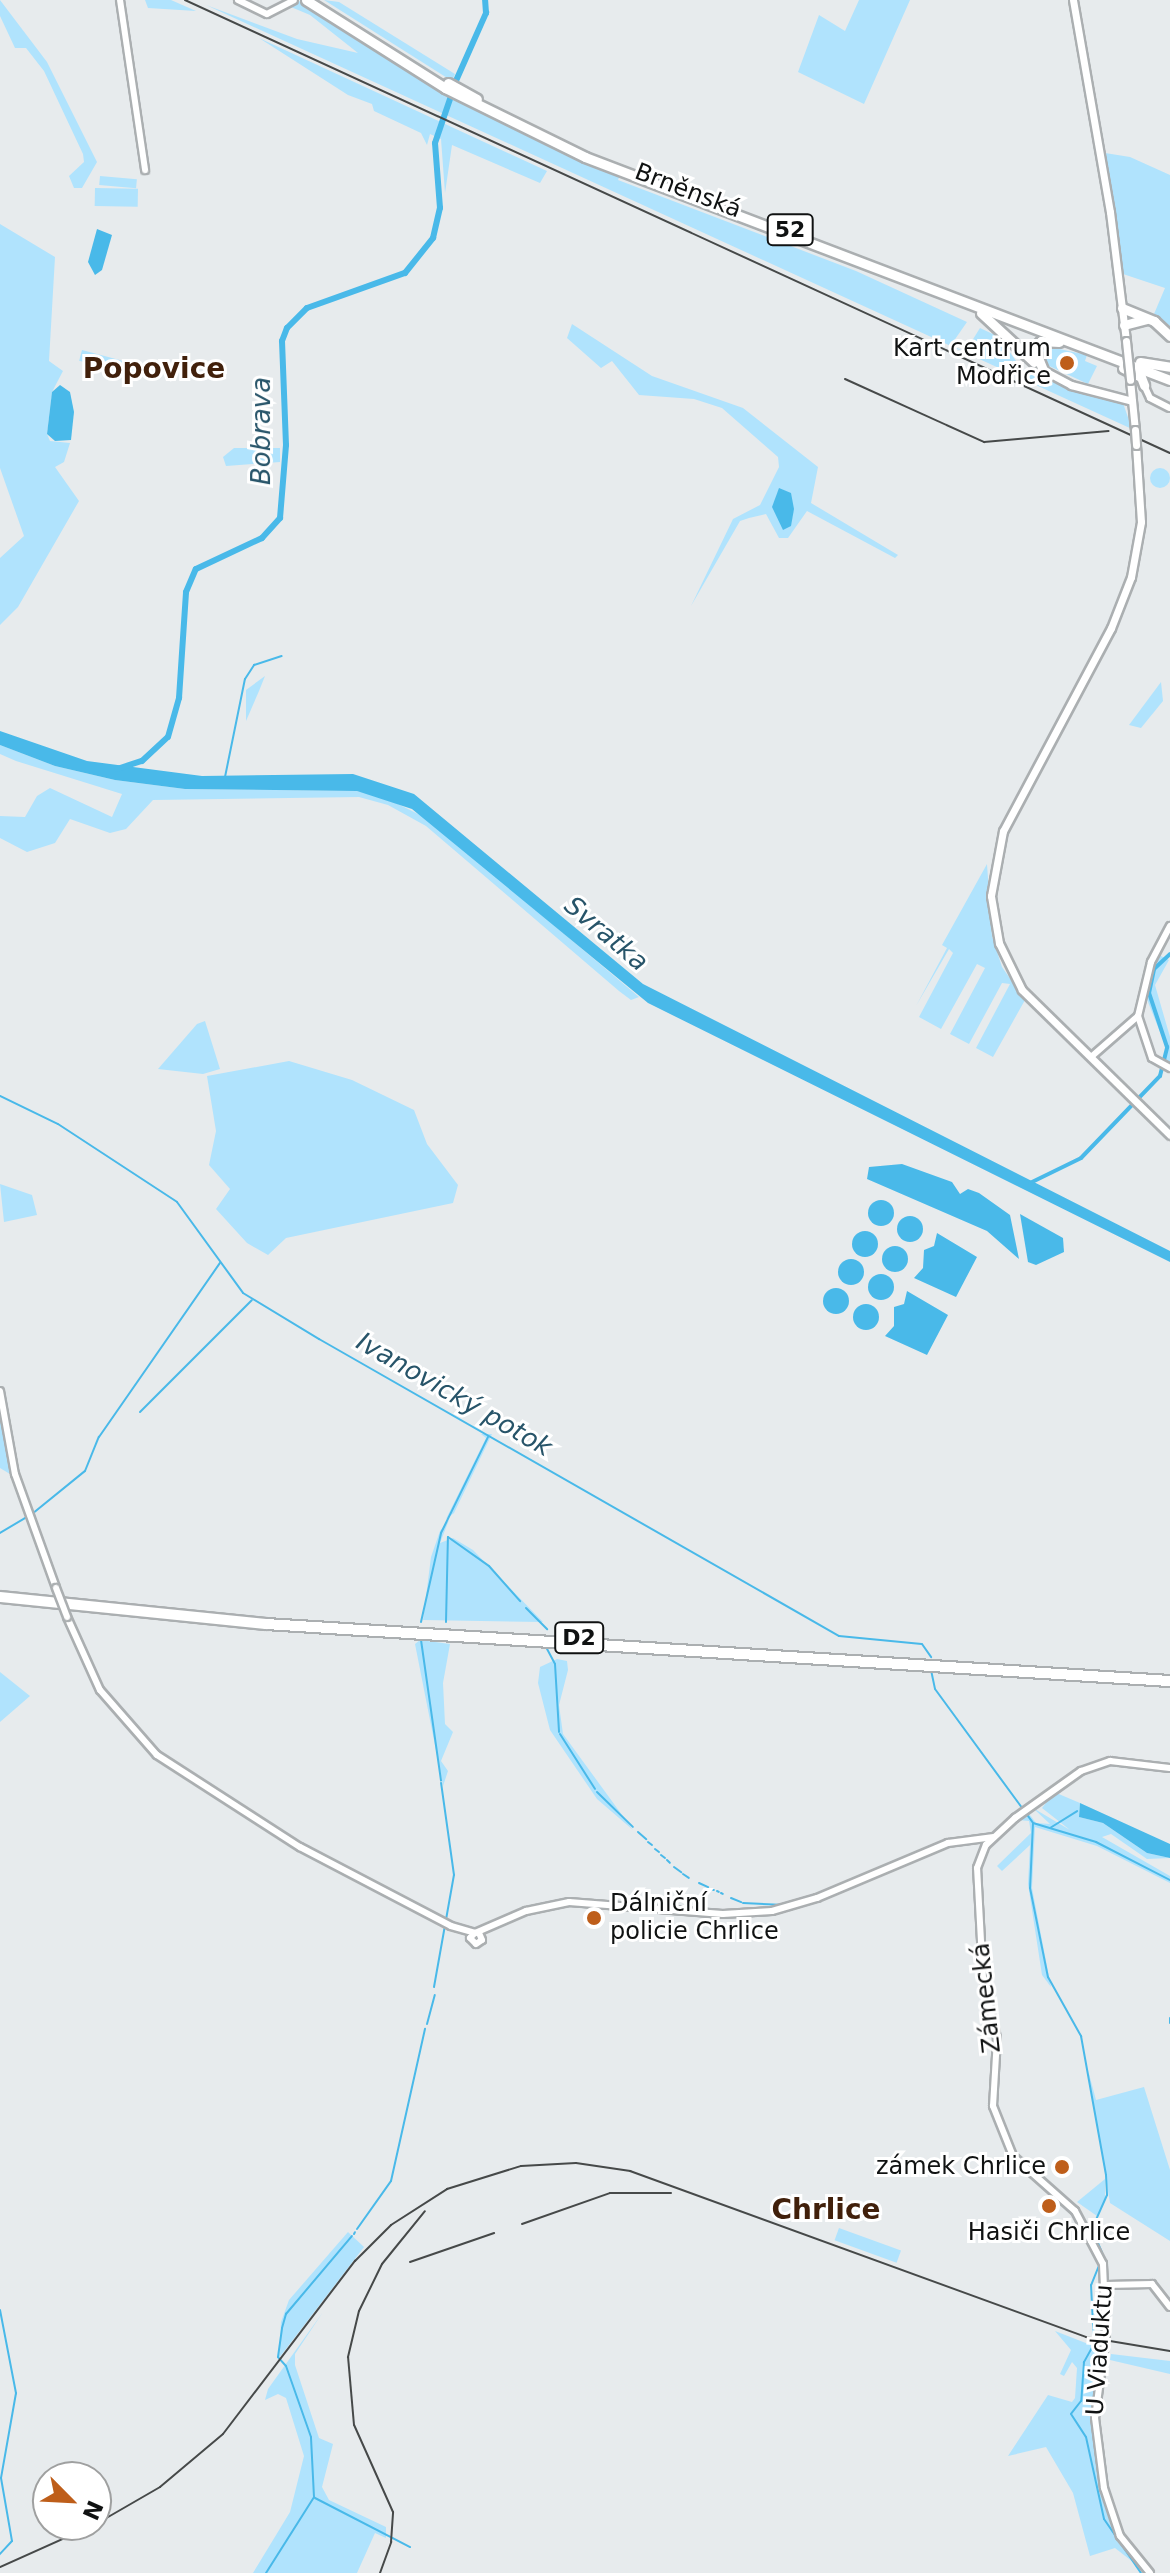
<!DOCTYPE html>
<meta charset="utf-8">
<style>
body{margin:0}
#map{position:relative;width:1170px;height:2573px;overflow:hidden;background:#e7ebed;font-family:"DejaVu Sans",sans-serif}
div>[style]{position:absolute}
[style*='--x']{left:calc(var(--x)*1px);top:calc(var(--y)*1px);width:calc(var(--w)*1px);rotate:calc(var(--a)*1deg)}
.green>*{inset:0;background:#b0e3fd;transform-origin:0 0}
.round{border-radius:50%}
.water>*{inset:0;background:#49b9e9}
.stream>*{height:2px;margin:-1px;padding:0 1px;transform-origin:1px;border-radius:1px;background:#49b9e9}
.canal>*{height:4px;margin:-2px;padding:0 2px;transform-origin:2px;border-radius:2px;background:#49b9e9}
.river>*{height:6px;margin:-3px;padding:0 3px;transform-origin:3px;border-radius:3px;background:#49b9e9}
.roads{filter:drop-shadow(2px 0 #abafb1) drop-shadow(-2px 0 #abafb1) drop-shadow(0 2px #abafb1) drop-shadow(0 -2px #abafb1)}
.tertiary>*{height:6px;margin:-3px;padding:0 3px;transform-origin:3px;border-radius:3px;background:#fff}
.secondary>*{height:7px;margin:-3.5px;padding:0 3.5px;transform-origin:3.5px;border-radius:3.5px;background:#fff}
.trunk>*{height:9px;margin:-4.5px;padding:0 4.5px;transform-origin:4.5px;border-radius:4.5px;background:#fff}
.motorway>*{height:10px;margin:-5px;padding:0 5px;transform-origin:5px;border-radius:5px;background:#fff}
.rail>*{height:2px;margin:-1px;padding:0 1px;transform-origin:1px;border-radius:1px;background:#464949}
.bridges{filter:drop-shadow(2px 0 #abafb1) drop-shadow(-2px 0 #abafb1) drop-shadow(0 2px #abafb1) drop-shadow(0 -2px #abafb1)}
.tertiary-bridge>*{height:6px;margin:-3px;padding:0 3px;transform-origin:3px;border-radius:3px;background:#fff}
.secondary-bridge>*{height:7px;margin:-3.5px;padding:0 3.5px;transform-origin:3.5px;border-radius:3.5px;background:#fff}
.dots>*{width:22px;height:22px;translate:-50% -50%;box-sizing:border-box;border:4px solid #fff;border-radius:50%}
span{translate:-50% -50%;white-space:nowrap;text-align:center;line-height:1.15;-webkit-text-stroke:6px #fff;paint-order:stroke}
.shield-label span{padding:2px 6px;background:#fff;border:2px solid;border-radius:6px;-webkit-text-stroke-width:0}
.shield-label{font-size:22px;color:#101212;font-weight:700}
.street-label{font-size:24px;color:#101212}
.poi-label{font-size:24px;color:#101212}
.right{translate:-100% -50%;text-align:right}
.left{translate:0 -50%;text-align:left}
.water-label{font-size:26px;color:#275469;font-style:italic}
.quarter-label{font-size:28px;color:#41200b;font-weight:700}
.north{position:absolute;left:32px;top:2461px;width:80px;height:80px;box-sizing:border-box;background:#fff;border:2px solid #9fa0a0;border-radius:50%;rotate:114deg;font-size:22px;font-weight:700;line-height:32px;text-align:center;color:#101212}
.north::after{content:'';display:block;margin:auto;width:28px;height:36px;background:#be5e1a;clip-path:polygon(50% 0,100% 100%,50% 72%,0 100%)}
</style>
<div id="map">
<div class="green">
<i style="clip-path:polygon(0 0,47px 62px,97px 162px,82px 188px,74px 188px,69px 176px,84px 162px,83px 154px,44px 71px,26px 48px,15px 48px,0 16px)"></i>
<i style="clip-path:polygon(145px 0,171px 0,196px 11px,148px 8px)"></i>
<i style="clip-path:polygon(324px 0,339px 2px,455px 74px,452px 81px)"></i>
<i style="clip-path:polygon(859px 0,910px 0,864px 104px,798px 72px,819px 15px,845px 31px)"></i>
<i style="clip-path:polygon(300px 1px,444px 92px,620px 175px,618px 180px,856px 271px,967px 322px,951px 345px,965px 352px,980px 328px,999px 337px,1021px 368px,1035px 375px,1123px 403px,1132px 429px,206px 5px,297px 39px,358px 53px,310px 15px,291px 7px)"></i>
<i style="clip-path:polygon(259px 38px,547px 171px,540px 183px,452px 145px,445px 193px,441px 139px,430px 134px,427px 145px,421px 133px,374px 111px,372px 104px,348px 95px)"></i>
<i style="clip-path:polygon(1105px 153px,1130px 157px,1170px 175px,1170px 326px,1154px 314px,1165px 288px,1123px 274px)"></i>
<i style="left:100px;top:176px;width:37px;height:9px;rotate:5deg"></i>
<i style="left:95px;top:188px;width:43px;height:18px;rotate:1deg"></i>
<i style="clip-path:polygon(0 224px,55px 257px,49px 361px,63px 371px,52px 392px,47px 434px,50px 441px,70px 443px,64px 462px,55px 467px,79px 501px,18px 607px,0 625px,0 558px,24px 536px,0 468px)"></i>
<i style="clip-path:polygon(572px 324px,652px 376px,743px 408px,818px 467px,811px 503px,898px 555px,895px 558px,807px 511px,788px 538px,779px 538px,766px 514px,749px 518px,740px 521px,691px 606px,733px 519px,760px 505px,779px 467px,778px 457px,722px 408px,694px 399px,639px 395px,612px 361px,601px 368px,567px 338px)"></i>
<i style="clip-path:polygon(1041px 345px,1087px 355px,1085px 361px,1097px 366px,1088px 384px,1047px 365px,1039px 357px)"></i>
<i style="left:82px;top:350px;width:65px;height:11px;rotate:15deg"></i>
<i style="clip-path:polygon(234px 448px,280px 448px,280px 462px,226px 466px,223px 457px)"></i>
<i class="round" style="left:1150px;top:468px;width:20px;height:20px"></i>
<i style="clip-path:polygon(265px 676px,259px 691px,246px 721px,246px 690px)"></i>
<i style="clip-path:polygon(1161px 682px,1163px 701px,1141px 728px,1129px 725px)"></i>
<i style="clip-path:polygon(0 745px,55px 766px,115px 780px,185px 789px,357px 791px,382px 796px,428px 819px,639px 997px,631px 1000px,619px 991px,426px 826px,388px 805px,359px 797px,153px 800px,126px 829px,110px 833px,70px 819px,55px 843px,27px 852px,0 838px,0 816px,25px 817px,37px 796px,50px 788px,112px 817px,122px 794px,16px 761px,0 754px)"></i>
<i style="clip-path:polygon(987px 864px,992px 936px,1002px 967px,1025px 1000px,993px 1057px,976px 1048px,1010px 984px,1002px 983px,969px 1044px,950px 1034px,985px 968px,977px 964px,941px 1029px,919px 1017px,953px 953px,949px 949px,916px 1006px,947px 948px,942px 945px)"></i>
<i style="clip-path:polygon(1157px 954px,1169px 960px,1155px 985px,1170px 1037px,1170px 1066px,1158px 1060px,1166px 1060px,1166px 1047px,1146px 997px)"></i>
<i style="clip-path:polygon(205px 1021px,220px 1069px,203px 1074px,158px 1069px,197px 1024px)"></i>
<i style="clip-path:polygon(289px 1061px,352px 1080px,414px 1110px,427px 1144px,458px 1185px,453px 1203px,286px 1238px,268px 1255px,247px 1243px,216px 1209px,230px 1189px,209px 1165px,216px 1131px,207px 1076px)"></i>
<i style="clip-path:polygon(0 1184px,32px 1195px,37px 1215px,4px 1222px)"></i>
<i style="clip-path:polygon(0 1399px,10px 1474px,0 1468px)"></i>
<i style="clip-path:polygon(481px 1434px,492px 1434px,454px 1513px,446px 1519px,486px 1438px)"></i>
<i style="clip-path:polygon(449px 1520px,440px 1543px,453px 1538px,473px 1550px,543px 1622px,423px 1620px,431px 1557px,440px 1531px)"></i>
<i style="clip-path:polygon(420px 1640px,450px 1644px,443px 1683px,445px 1724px,453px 1732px,441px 1761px,448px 1771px,443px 1786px,415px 1644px)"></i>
<i style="clip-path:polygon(557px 1659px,567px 1661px,568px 1670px,559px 1705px,563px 1734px,633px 1830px,597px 1799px,550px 1730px,538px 1683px,540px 1667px)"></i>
<i style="clip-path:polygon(0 1672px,30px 1696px,0 1722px)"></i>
<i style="clip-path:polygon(1054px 1792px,1080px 1803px,1079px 1817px,1103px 1823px,1147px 1853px,1170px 1858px,1147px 1859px,1111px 1834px,1102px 1837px,1170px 1876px,1170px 1883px,1097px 1846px,1035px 1827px,1032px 1888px,1051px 1987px,1042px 1975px,1028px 1884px,1030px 1845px,1002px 1871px,997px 1866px,1031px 1833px,1029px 1821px,1018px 1820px,1027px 1811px,1036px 1823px,1050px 1824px,1033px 1808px,1070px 1830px,1042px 1808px)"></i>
<i style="clip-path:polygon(1088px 2070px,1096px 2100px,1144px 2087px,1170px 2170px,1170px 2241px,1110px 2203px)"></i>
<i style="clip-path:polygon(1105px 2179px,1105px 2200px,1097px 2216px,1077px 2202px)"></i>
<i style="left:839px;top:2228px;width:66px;height:13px;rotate:20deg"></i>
<i style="clip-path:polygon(348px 2232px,364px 2247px,279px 2358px,281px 2322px,289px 2300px)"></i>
<i style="clip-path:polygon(323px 2312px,295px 2354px,295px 2365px,319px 2438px,333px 2444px,322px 2487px,329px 2500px,386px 2527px,386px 2538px,375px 2533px,357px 2573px,253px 2573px,290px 2512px,304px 2456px,286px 2398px,278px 2394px,265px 2400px,268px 2389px)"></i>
<i style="clip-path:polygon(1055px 2331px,1101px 2349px,1091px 2425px,1100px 2489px,1111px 2525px,1147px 2573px,1115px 2548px,1090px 2556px,1073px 2493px,1046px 2447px,1008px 2456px,1048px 2395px,1072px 2402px,1075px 2398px,1077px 2368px,1072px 2362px,1064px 2376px,1060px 2374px,1071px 2350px)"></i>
<i style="clip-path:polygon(1111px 2354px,1170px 2361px,1170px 2374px,1110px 2360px)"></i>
</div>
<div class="water">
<i style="clip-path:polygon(97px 229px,112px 235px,102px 270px,95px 275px,88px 262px)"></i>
<i style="clip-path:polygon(60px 385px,70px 392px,74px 412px,71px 440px,55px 441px,47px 434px,52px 392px)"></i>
<i style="clip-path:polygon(779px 488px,791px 493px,794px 509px,791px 526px,783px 530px,772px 507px)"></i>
<i style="clip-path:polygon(0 731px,87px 761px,202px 776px,353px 774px,414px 794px,643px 984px,1170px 1251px,1170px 1262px,648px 1003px,412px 809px,357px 791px,185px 789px,115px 780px,55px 766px,0 745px)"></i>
<i style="clip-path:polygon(902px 1164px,952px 1182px,960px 1194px,968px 1189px,979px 1193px,1010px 1215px,1019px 1259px,987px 1231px,867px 1179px,869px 1167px)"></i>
<i class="round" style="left:868px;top:1200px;width:26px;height:26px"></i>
<i style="clip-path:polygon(1020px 1214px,1063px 1238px,1064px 1252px,1036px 1265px,1028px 1262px)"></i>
<i class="round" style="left:897px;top:1216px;width:26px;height:26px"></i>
<i class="round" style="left:852px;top:1231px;width:26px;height:26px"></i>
<i style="clip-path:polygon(937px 1233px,977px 1257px,956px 1297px,914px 1278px,923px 1268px,924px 1250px,934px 1246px)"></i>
<i class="round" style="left:882px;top:1246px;width:26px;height:26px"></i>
<i class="round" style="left:838px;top:1259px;width:26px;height:26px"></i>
<i class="round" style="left:868px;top:1274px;width:26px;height:26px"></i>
<i class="round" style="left:823px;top:1288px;width:26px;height:26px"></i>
<i style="clip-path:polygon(907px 1291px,948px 1315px,927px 1355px,885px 1336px,894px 1326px,894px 1307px,904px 1304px)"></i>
<i class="round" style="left:853px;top:1304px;width:26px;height:26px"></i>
<i style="clip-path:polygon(1080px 1803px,1170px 1844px,1170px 1858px,1147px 1853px,1103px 1823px,1079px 1817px)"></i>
</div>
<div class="stream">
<i style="--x:225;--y:777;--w:100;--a:-78.5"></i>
<i style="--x:245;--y:679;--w:17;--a:-57"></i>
<i style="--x:254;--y:665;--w:29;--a:-18"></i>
<i style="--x:0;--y:1096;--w:64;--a:25.8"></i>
<i style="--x:58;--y:1124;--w:142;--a:33.2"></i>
<i style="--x:177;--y:1202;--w:112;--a:54"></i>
<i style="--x:243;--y:1293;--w:89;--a:31.2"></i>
<i style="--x:319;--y:1339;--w:599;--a:29.73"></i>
<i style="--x:839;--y:1636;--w:83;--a:5.5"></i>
<i style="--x:922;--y:1644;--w:16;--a:55"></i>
<i style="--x:140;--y:1412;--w:158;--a:-45"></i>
<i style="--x:32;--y:1514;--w:68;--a:-39.1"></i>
<i style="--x:85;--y:1471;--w:37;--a:-68"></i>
<i style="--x:99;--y:1437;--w:212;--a:-55.2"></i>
<i style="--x:0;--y:1533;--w:31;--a:-31"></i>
<i style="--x:526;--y:1608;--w:30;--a:45"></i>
<i style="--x:421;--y:1622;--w:91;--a:-77.3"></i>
<i style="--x:441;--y:1533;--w:107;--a:-63.9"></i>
<i style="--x:446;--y:1622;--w:85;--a:-88.7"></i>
<i style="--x:448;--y:1537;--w:50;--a:35.3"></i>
<i style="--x:489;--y:1566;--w:47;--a:48.5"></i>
<i style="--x:421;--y:1640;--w:142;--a:81.9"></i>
<i style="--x:546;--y:1647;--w:19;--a:62"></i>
<i style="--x:555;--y:1664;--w:68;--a:86.6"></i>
<i style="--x:931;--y:1670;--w:19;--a:78"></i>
<i style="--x:935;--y:1689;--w:166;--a:53.8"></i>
<i style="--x:1033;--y:1823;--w:66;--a:16.8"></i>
<i style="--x:1096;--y:1842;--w:83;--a:27.2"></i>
<i style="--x:560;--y:1734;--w:65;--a:57.5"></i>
<i style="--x:597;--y:1792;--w:50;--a:44.2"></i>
<i style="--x:1033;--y:1823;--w:65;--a:92.6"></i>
<i style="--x:1030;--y:1888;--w:91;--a:78.6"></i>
<i style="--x:1048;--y:1977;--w:68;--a:60.8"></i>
<i style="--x:1081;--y:2036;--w:141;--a:79.8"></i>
<i style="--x:1106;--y:2175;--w:20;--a:87"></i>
<i style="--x:1107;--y:2195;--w:37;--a:114"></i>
<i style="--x:1092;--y:2229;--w:26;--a:67"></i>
<i style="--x:1050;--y:1828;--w:32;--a:-32"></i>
<i style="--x:638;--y:1832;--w:11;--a:41"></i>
<i style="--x:648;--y:1842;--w:5;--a:37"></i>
<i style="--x:655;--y:1849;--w:5;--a:37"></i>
<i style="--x:661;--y:1855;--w:5;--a:37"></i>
<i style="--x:667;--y:1860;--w:4;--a:45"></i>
<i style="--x:674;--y:1867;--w:9;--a:36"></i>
<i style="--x:683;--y:1874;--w:7;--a:34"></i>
<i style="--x:699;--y:1883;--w:10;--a:24"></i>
<i style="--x:711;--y:1889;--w:3;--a:18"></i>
<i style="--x:717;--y:1891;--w:2;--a:27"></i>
<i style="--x:721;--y:1893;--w:2;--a:27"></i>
<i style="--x:731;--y:1898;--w:11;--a:22"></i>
<i style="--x:743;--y:1903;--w:42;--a:2.7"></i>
<i style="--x:434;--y:1987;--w:114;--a:-79.9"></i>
<i style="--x:454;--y:1875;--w:93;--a:-98"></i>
<i style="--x:1170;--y:2018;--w:5;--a:90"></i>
<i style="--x:427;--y:2024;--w:30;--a:-75"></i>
<i style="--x:357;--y:2229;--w:59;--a:-54.7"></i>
<i style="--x:391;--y:2181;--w:156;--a:-77.4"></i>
<i style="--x:354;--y:2234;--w:2;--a:-63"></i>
<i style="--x:1100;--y:2263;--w:24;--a:112"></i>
<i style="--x:1091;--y:2285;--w:59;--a:87.1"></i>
<i style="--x:1094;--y:2344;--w:21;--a:119"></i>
<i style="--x:1084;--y:2362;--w:39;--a:94"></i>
<i style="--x:1081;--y:2401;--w:16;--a:128"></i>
<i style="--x:1071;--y:2414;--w:27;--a:57"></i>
<i style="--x:1086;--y:2437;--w:84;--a:77.6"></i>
<i style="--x:1104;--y:2519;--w:65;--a:55.6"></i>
<i style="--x:0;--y:2310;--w:85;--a:79.1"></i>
<i style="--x:16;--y:2393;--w:86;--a:100"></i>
<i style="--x:1;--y:2478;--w:64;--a:80.1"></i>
<i style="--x:12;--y:2541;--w:18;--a:133"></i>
<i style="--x:315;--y:2498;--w:107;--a:27.3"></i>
<i style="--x:266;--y:2573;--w:90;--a:-57.7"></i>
<i style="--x:314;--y:2497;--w:60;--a:-92.9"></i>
<i style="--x:311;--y:2437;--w:75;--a:-109.4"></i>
<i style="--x:286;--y:2366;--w:12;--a:-132"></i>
<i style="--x:278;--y:2357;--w:29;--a:-82"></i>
<i style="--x:282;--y:2328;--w:15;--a:-74"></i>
<i style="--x:286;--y:2314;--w:102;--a:-49.8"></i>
</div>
<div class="canal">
<i style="--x:1030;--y:1183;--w:57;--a:-26.1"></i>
<i style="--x:1081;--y:1158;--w:114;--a:-46.1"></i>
<i style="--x:1160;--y:1076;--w:30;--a:-76"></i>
<i style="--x:1167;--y:1047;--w:57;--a:-108.4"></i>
<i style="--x:1149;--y:993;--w:25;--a:-78"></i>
<i style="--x:1154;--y:969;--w:22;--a:-43"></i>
</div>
<div class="river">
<i style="--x:455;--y:83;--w:77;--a:-66.1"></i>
<i style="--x:486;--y:13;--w:13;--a:-94"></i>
<i style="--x:117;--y:769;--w:26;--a:-18"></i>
<i style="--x:142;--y:761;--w:35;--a:-43"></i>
<i style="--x:168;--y:737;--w:41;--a:-74.2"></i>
<i style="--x:179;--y:698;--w:106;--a:-86.2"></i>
<i style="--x:186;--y:592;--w:25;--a:-67"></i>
<i style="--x:196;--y:569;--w:73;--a:-25.2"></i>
<i style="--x:262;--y:538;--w:27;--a:-48"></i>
<i style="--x:280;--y:518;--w:73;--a:-85.3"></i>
<i style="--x:286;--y:445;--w:104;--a:-92.2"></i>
<i style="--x:282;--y:341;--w:14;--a:-69"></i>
<i style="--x:287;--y:328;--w:28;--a:-45"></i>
<i style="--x:307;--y:308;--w:104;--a:-19.7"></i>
<i style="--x:405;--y:273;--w:45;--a:-51.3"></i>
<i style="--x:433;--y:238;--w:31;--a:-77"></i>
<i style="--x:440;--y:208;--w:65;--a:-94.4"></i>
<i style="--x:435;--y:143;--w:50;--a:-71.2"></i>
</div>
<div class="roads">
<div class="tertiary">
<i style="--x:120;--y:0;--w:172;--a:81.6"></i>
<i style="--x:238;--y:0;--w:32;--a:26"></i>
<i style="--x:267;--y:14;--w:30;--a:-27"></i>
<i style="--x:1144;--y:385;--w:14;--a:65"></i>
<i style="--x:1150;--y:398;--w:22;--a:27"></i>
<i style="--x:1170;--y:926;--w:41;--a:117.8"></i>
<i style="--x:1151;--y:962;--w:56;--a:103.5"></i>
<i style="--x:1138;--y:1016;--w:44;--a:71.6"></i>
<i style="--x:1152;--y:1058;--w:21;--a:29"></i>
<i style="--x:1091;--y:1057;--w:62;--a:-41.1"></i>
<i style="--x:0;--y:1391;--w:84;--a:79.8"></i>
<i style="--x:15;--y:1474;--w:121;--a:70.2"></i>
<i style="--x:67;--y:1617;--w:80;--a:65.7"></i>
<i style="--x:100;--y:1690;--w:86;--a:48.8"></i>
<i style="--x:157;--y:1755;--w:170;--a:32.8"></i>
<i style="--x:300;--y:1847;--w:170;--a:27.6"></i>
<i style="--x:451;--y:1926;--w:25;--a:16"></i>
<i style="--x:475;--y:1933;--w:56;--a:-23.3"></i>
<i style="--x:526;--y:1911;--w:44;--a:-11.8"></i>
<i style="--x:569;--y:1902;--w:154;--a:4.5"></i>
<i style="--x:723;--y:1914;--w:49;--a:-3.5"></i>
<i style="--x:772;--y:1911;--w:47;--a:-16.1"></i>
<i style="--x:817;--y:1898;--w:142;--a:-22.8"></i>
<i style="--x:948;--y:1843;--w:46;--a:-7.4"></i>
<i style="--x:475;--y:1933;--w:7;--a:135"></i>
<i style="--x:470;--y:1938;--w:8;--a:45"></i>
<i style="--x:476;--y:1944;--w:7;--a:-34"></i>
<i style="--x:482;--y:1940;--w:8;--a:-113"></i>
<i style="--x:1106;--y:2285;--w:46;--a:-1.2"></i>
<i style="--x:1152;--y:2284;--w:29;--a:52"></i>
<i style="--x:1150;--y:2573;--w:48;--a:-129"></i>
<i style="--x:1120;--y:2536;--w:51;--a:-108.4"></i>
<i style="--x:1104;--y:2488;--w:71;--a:-97.3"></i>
<i style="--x:1095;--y:2418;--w:83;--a:-82.4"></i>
<i style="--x:1106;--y:2336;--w:72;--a:-92.4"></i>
<i style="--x:1103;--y:2264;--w:60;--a:-117.8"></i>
<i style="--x:1075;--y:2211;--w:83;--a:-138.4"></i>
<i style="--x:1013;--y:2156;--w:54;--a:-111.8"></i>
<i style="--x:993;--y:2106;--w:68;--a:-86.6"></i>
<i style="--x:997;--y:2038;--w:62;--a:-103.1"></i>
<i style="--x:983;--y:1978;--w:110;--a:-93.1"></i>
<i style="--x:977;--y:1868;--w:25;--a:-69"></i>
<i style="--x:986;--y:1845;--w:40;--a:-43"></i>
<i style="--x:1015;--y:1818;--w:81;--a:-35.5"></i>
<i style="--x:1081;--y:1771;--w:31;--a:-19"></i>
<i style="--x:1110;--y:1761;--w:60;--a:6.7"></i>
</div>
<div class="secondary">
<i style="--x:1073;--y:0;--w:215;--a:80.1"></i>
<i style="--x:1110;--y:212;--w:130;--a:82.9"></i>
<i style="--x:1043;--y:370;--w:32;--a:28"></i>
<i style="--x:1071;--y:385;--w:63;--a:14.7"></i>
<i style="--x:1130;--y:380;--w:50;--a:84.3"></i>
<i style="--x:1136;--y:445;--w:77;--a:86.3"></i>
<i style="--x:1141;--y:522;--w:56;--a:100.3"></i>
<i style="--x:1131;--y:577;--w:55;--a:111.4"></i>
<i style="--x:1111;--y:628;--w:230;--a:118"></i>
<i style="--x:1003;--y:831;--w:66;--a:100.5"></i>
<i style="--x:991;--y:896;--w:48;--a:80.3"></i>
<i style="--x:999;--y:943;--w:52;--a:63.9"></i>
<i style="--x:1022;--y:990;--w:207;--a:44.4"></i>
</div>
<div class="trunk">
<i style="--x:306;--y:0;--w:165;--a:32.3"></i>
<i style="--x:445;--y:88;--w:156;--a:26.2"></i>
<i style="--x:585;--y:157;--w:626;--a:20.87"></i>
<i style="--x:448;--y:83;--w:33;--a:29"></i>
<i style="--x:1122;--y:308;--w:35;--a:22"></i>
<i style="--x:1154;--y:321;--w:22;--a:43"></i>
<i style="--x:981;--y:313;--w:72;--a:42.8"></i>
<i style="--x:1124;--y:325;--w:23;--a:-15"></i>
<i style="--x:1140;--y:362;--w:30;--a:9"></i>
<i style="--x:1123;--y:368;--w:20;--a:27"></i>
<i style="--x:1141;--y:377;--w:9;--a:69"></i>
<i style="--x:1043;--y:370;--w:24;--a:-112"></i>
<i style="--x:1034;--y:348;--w:10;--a:-45"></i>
<i style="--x:1041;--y:341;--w:18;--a:3"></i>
</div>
<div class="motorway">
<i style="--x:0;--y:1597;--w:267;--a:5.8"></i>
<i style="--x:266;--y:1624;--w:906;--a:3.61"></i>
</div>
</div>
<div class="rail">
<i style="--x:185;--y:0;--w:1084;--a:24.7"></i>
<i style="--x:845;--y:379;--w:153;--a:24.4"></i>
<i style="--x:984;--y:442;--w:125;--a:-5"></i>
<i style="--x:522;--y:2224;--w:93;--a:-19.4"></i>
<i style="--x:610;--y:2193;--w:61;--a:0"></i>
<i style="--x:410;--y:2262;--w:89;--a:-19"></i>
<i style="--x:96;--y:2524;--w:74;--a:-30"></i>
<i style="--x:160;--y:2487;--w:82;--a:-40.1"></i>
<i style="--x:223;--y:2434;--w:218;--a:-52.7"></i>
<i style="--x:355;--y:2261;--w:51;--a:-45"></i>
<i style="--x:391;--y:2225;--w:67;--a:-32.7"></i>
<i style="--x:447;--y:2189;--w:77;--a:-17.3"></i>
<i style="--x:521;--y:2166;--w:55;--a:-3.1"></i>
<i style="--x:576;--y:2163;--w:55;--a:8.4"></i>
<i style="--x:630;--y:2171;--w:485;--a:20"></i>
<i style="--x:1086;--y:2337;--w:85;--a:9.5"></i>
<i style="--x:0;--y:2567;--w:103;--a:-24.1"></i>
<i style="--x:380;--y:2573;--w:33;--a:-70"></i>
<i style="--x:391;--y:2542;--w:30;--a:-86"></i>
<i style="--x:393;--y:2512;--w:95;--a:-114.1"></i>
<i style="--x:354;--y:2425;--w:68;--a:-95"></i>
<i style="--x:348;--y:2357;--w:47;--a:-76.6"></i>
<i style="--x:359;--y:2311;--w:52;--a:-63.9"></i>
<i style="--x:382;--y:2264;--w:68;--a:-50.9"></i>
</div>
<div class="bridges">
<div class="tertiary-bridge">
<i style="--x:56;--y:1588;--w:31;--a:69"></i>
</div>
<div class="secondary-bridge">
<i style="--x:1126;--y:341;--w:39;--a:84"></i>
<i style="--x:1135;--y:430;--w:15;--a:86"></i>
</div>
</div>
<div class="dots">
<i style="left:1067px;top:363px;background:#be5e1a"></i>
<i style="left:594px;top:1918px;background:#be5e1a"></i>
<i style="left:1062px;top:2167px;background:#be5e1a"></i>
<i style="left:1049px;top:2206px;background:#be5e1a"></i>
</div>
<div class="shield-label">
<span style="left:790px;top:230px">52</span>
<span style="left:579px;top:1638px">D2</span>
</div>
<div class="street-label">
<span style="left:688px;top:191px;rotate:21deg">Brněnská</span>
<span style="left:987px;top:1998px;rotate:-96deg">Zámecká</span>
<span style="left:1100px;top:2350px;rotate:-86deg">U Viaduktu</span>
</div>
<div class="poi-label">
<span class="right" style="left:1051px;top:363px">Kart centrum<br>Modřice</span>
<span class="left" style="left:610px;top:1918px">Dálniční<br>policie Chrlice</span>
<span class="right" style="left:1046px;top:2167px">zámek Chrlice</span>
<span style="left:1049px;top:2233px">Hasiči Chrlice</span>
</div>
<div class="water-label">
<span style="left:262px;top:431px;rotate:-90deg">Bobrava</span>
<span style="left:606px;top:934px;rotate:40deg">Svratka</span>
<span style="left:454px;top:1395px;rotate:30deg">Ivanovický potok</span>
</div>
<div class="quarter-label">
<span style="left:154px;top:369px">Popovice</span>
<span style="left:826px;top:2210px">Chrlice</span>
</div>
<div class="north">N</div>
</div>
